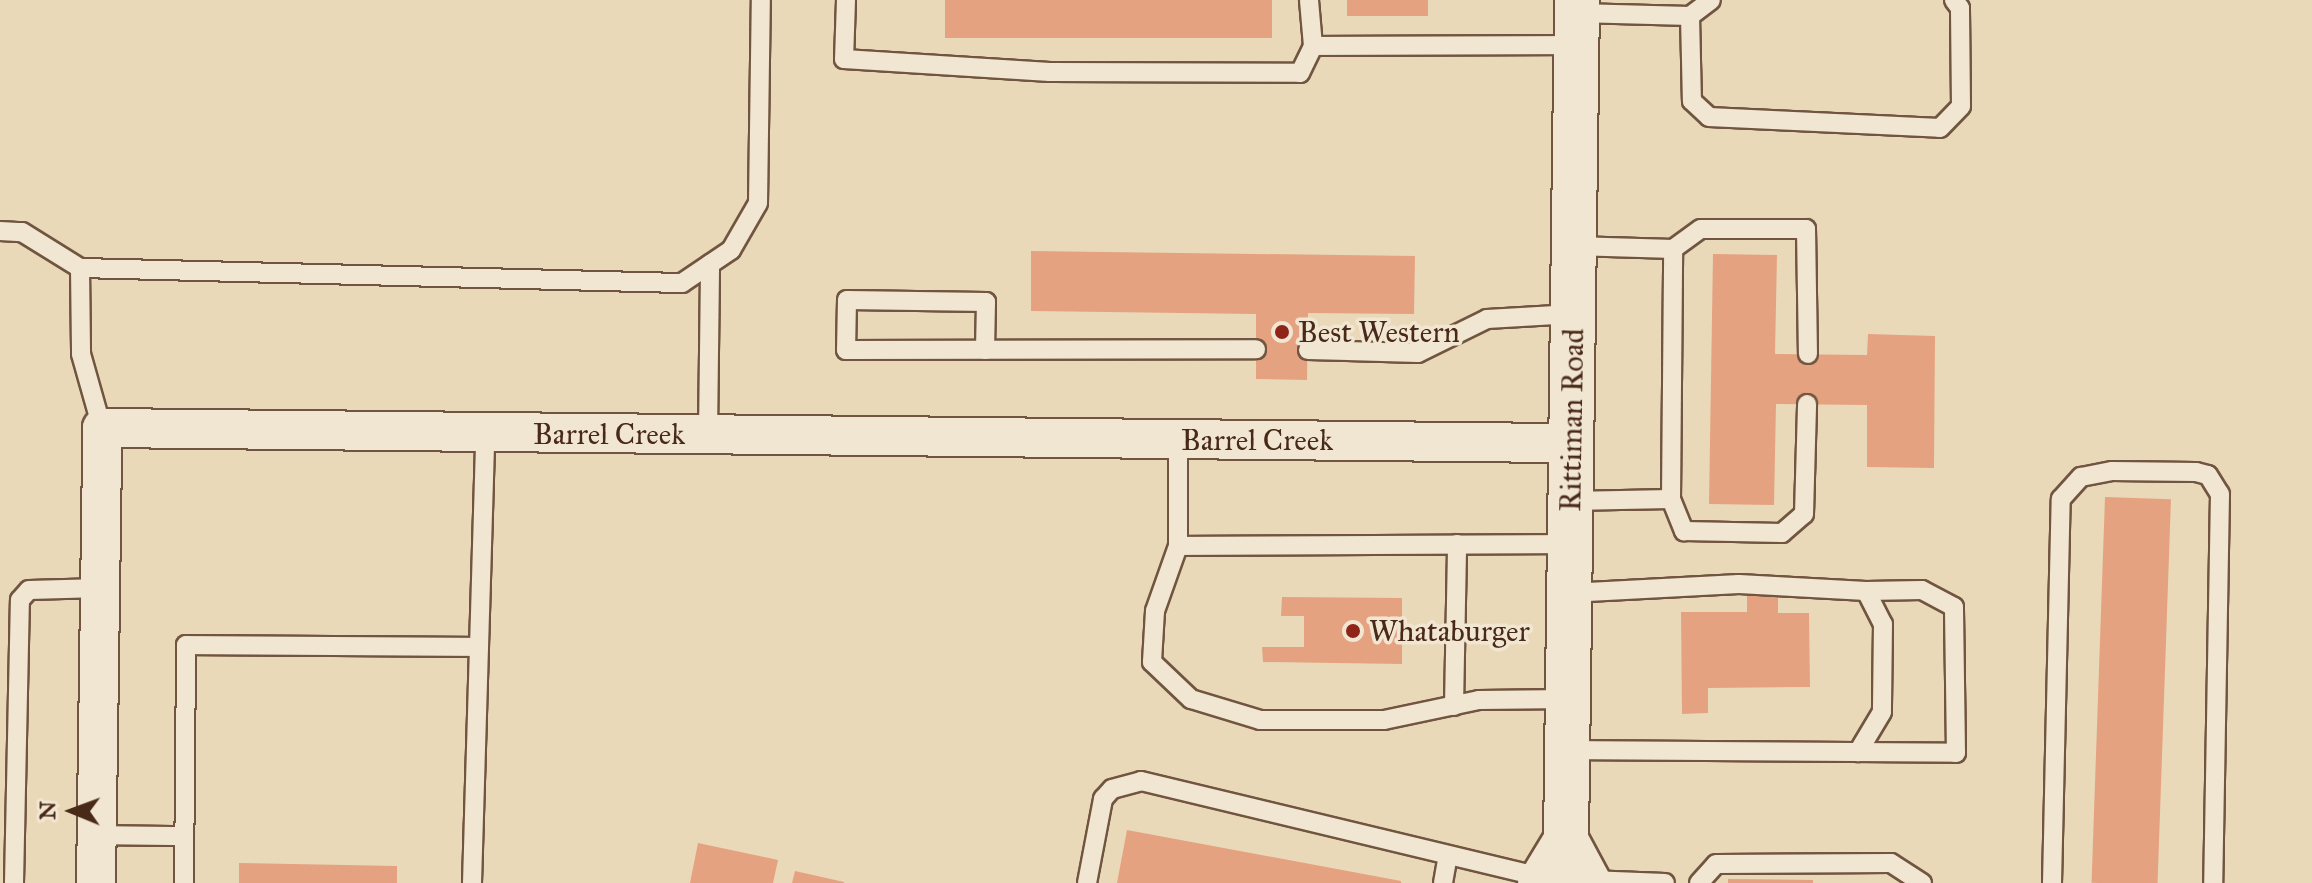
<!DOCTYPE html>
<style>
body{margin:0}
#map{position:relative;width:2312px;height:883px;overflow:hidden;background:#e9d9b9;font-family:"IM FELL Great Primer",serif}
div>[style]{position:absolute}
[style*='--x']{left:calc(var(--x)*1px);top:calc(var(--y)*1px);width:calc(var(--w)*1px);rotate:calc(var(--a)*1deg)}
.building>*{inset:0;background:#e5a280;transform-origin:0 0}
.roads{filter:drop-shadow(2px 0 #715540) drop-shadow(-2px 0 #715540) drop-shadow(0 2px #715540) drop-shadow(0 -2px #715540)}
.service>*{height:18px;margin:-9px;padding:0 9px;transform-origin:9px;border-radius:9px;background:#f1e6d2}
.minor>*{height:38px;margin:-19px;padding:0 19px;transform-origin:19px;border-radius:19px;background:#f1e6d2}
.secondary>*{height:44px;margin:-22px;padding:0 22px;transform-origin:22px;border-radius:22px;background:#f1e6d2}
.dots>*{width:22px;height:22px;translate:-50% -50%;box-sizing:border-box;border:4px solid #f1e6d2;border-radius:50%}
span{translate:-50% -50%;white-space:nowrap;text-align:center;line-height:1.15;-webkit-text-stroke:7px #f1e6d2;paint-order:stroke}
.poi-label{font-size:30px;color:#492918}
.left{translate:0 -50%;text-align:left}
.street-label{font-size:30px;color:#492918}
.north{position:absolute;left:32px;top:771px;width:80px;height:80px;-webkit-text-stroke:6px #f1e6d2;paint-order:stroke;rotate:271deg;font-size:22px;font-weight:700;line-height:32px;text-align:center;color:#492918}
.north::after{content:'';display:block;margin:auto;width:28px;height:36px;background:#492918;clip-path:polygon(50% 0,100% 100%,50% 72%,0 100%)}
</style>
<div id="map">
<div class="building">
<i style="left:945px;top:0;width:327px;height:38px"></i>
<i style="left:1347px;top:0;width:81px;height:16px"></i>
<i style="clip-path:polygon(1031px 251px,1415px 256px,1414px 314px,1308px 313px,1307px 380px,1256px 379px,1256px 314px,1031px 311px)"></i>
<i style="clip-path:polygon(1713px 254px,1777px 255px,1775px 354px,1867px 355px,1868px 334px,1935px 336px,1934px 468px,1867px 467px,1867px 405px,1776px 404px,1774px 505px,1709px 504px)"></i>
<i style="left:2105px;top:497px;width:66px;height:386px;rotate:2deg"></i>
<i style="clip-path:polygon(1747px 589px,1778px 589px,1778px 613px,1809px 613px,1810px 687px,1708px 688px,1708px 713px,1682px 714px,1681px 612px,1747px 612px)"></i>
<i style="clip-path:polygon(1282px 597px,1402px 598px,1402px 664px,1263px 662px,1262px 647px,1304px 647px,1304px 616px,1281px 616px)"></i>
<i style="clip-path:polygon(1127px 830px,1401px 881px,1401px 883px,1117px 883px)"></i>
<i style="clip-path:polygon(698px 843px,778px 860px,773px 883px,690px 883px)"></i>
<i style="clip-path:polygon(239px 863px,397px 866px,397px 883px,239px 883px)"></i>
<i style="clip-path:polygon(795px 871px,844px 882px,844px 883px,792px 883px)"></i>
<i style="clip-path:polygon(1728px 879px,1813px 880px,1813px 883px,1728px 883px)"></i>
</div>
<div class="roads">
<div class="service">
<i style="--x:846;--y:0;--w:59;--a:91.9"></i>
<i style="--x:844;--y:59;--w:206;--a:3.6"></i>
<i style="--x:1050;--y:72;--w:250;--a:0.2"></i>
<i style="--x:1300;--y:73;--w:30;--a:-64"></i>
<i style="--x:1313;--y:46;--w:46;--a:-95"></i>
<i style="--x:1577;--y:13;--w:113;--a:1.5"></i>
<i style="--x:1690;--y:16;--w:26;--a:-37"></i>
<i style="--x:1690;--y:16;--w:85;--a:88.7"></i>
<i style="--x:1692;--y:101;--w:23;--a:43"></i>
<i style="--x:1709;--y:117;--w:231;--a:2.7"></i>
<i style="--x:1940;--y:128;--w:30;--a:-46"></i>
<i style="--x:1961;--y:106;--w:98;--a:-90.6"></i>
<i style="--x:1960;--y:8;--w:10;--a:-127"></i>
<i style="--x:1313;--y:46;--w:264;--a:-0.2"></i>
<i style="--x:0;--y:231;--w:22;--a:3"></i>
<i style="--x:22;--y:232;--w:68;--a:31.8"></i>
<i style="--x:80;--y:268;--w:602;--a:1.43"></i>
<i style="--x:682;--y:283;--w:59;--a:-34"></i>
<i style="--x:731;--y:250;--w:54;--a:-60.1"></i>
<i style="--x:758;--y:203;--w:203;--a:-89.2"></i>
<i style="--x:1673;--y:249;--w:34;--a:-36"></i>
<i style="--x:1701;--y:229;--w:105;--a:0"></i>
<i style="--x:1806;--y:229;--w:125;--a:89.1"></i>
<i style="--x:80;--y:268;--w:86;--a:89.3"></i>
<i style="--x:81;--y:354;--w:77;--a:74.2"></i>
<i style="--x:985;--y:350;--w:48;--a:-88.8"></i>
<i style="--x:986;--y:302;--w:139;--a:-179.2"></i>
<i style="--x:847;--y:300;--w:50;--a:91.1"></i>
<i style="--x:846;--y:350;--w:410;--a:-0.1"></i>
<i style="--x:1308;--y:350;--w:110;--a:1.6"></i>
<i style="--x:1418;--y:353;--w:77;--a:-26.2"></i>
<i style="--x:1487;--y:319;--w:86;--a:-3.3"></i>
<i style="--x:708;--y:434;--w:170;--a:-89.3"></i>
<i style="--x:1178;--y:440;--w:106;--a:90"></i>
<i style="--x:1178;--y:546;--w:69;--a:109.5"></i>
<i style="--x:1155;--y:611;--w:51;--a:93.4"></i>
<i style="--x:1152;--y:662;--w:54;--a:43.5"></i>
<i style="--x:1191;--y:699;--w:72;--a:16.9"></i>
<i style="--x:1260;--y:720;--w:124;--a:0"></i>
<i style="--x:1384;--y:720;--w:97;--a:-11.9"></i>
<i style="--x:1479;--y:700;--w:89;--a:-0.6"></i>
<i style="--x:1671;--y:499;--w:35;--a:68"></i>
<i style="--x:1684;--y:531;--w:98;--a:1.2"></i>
<i style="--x:1782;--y:533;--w:29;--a:-41"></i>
<i style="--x:1804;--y:514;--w:110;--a:-88.4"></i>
<i style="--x:1570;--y:501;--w:101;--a:-1.1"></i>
<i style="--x:1671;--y:499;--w:250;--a:-89.5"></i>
<i style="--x:1673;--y:249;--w:99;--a:-178.3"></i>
<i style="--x:1178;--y:546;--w:392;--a:-0.3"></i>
<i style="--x:1569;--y:593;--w:170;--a:-3"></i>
<i style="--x:1739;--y:584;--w:127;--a:3.2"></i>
<i style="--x:1866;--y:591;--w:37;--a:63"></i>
<i style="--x:1883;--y:624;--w:88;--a:90.7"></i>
<i style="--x:1882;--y:712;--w:47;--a:121"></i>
<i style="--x:1454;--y:706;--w:162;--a:-88.9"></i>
<i style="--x:1568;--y:750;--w:388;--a:0.4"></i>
<i style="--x:1956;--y:753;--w:146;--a:-90.8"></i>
<i style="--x:1954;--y:607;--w:36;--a:-152"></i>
<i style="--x:1922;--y:590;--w:56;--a:179"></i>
<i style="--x:97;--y:835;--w:87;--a:0.7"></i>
<i style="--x:1589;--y:880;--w:76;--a:2.3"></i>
<i style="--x:14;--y:883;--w:283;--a:-88.8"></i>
<i style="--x:20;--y:600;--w:13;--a:-48"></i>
<i style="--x:29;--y:590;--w:72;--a:-1.6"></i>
<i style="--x:184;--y:883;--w:238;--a:-89.5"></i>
<i style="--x:186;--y:645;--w:293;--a:0.4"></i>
<i style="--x:472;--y:883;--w:450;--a:-88.3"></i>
<i style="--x:1087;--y:883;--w:86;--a:-79.2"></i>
<i style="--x:1103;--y:799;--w:13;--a:-48"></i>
<i style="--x:1112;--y:789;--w:30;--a:-15"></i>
<i style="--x:1141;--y:781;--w:410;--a:13.5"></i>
<i style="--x:1443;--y:883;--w:28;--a:-80"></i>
<i style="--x:1699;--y:883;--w:25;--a:-48"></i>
<i style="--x:1716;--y:864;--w:175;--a:-0.3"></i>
<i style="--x:1891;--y:863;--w:37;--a:33"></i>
<i style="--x:2052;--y:883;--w:384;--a:-88.7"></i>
<i style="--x:2061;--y:499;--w:30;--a:-48"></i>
<i style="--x:2081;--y:477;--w:32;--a:-11"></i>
<i style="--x:2112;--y:471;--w:84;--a:0.7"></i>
<i style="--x:2196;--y:472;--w:12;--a:14"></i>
<i style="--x:2208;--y:475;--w:22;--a:58"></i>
<i style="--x:2220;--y:494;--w:389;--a:91"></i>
</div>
<div class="minor">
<i style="--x:96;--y:883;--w:455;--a:-89.2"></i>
<i style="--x:102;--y:428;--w:1469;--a:0.59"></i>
</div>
<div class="secondary">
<i style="--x:1577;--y:0;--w:840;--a:90.75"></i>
<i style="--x:1566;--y:840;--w:49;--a:61.9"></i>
<i style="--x:1540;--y:883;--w:50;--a:-58.8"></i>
</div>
</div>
<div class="dots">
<i style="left:1282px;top:332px;background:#8f2418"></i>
<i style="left:1353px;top:631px;background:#8f2418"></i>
</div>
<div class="poi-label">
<span class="left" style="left:1298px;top:332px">Best Western</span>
<span class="left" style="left:1369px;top:631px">Whataburger</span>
</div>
<div class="street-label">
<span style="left:1572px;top:420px;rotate:-89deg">Rittiman Road</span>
<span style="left:609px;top:434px">Barrel Creek</span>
<span style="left:1257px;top:440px">Barrel Creek</span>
</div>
<div class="north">N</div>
</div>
